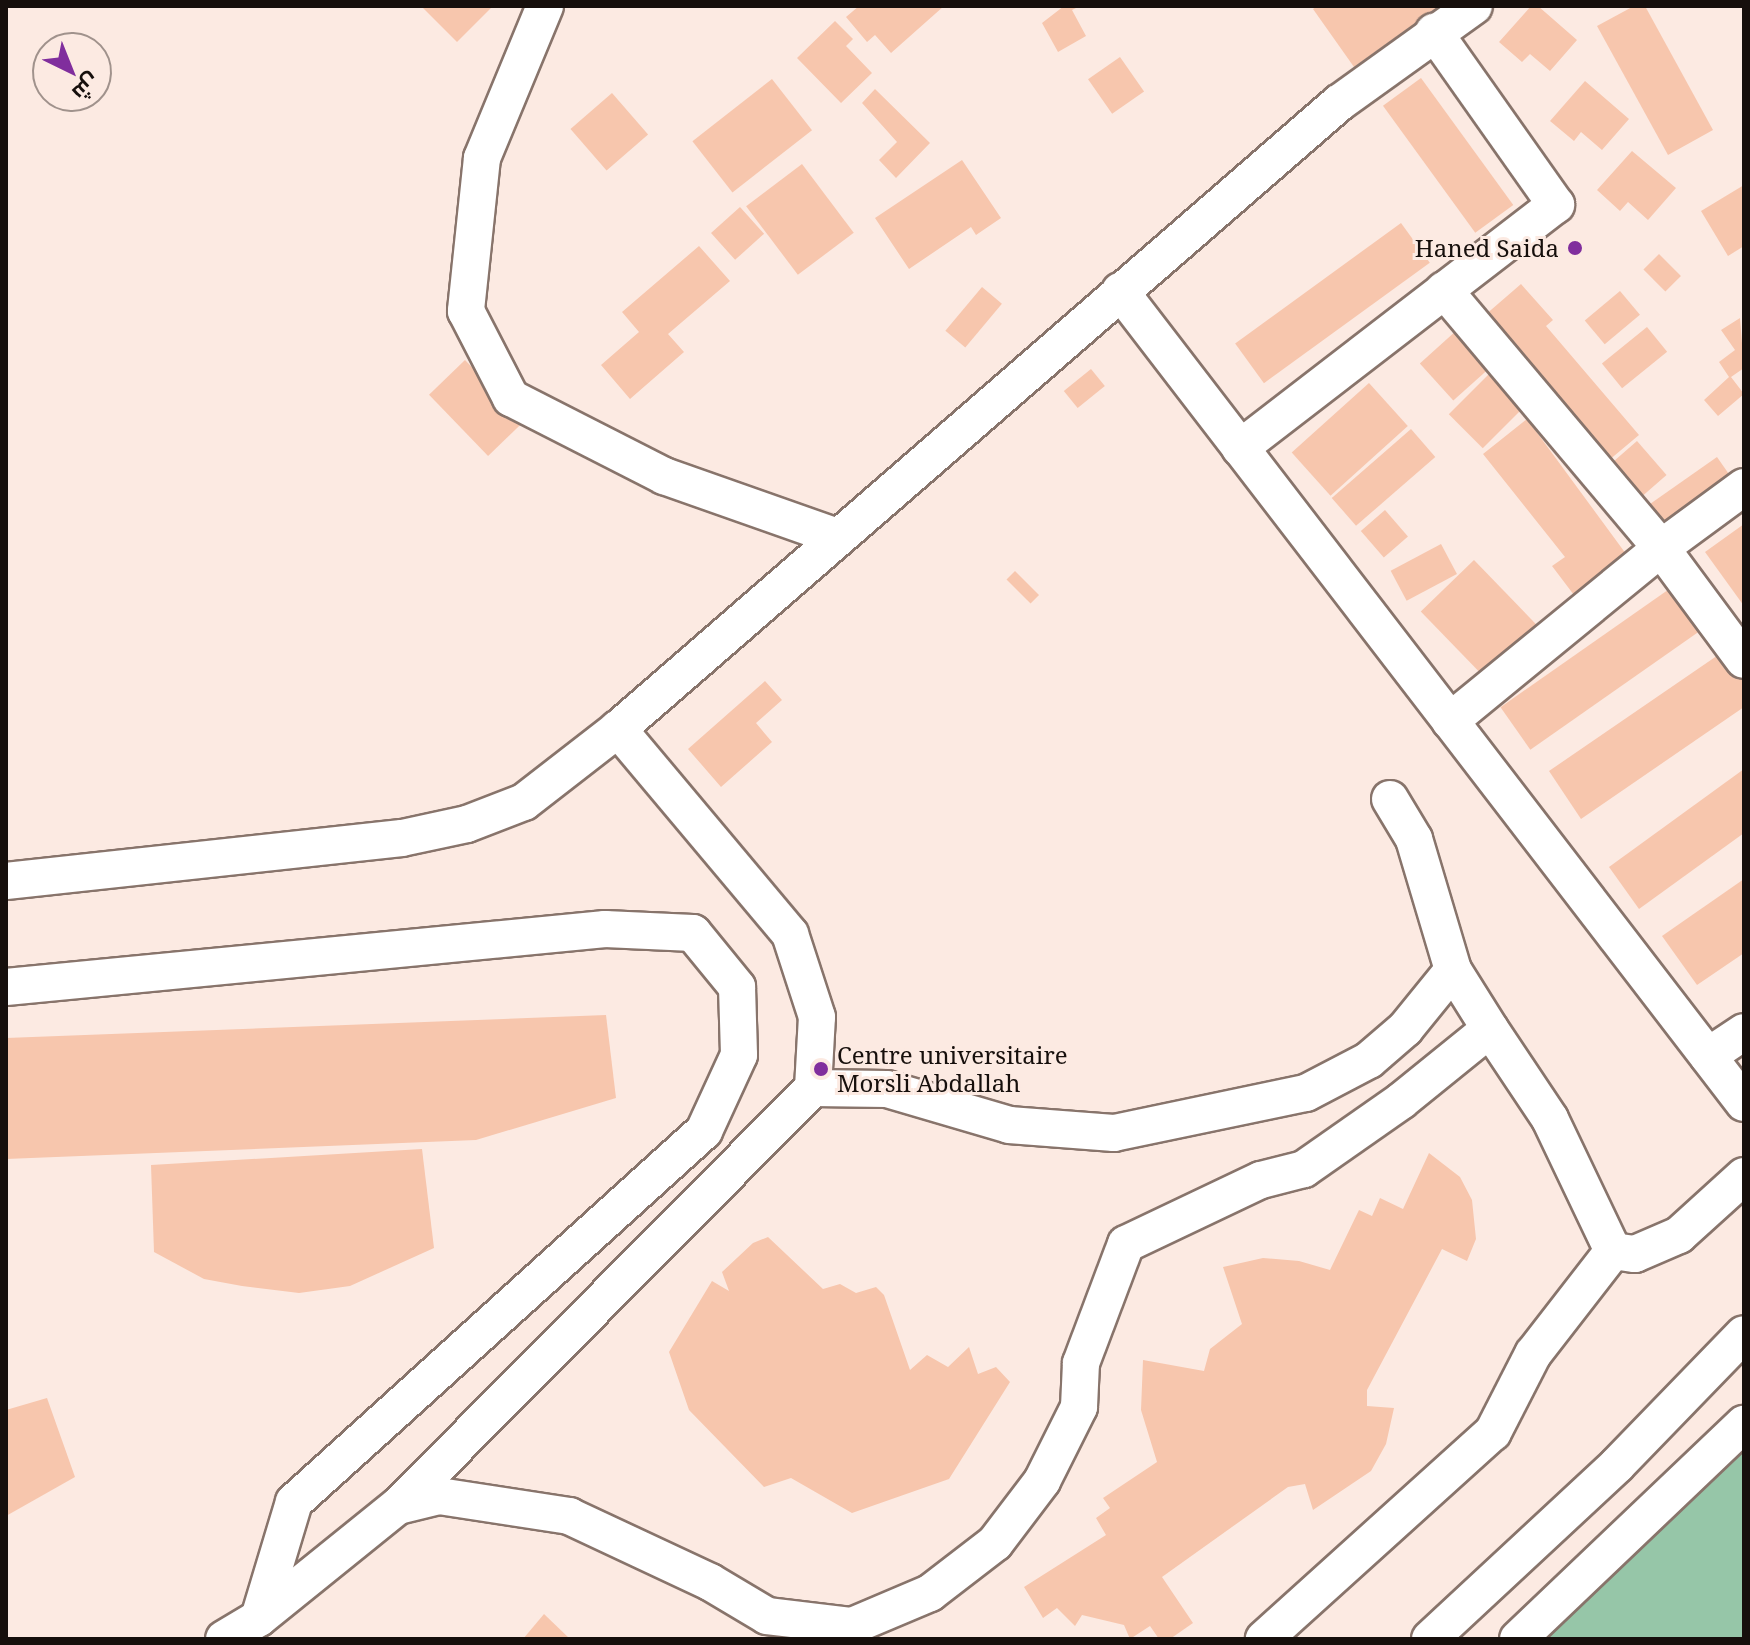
<!DOCTYPE html>
<meta charset="utf-8">
<style>
body{margin:0}
#map{position:relative;width:1750px;height:1645px;overflow:hidden;background:#fceae2;font-family:"Noto Serif",Cairo,serif}
div>[style]{position:absolute}
[style*='--x']{left:calc(var(--x)*1px);top:calc(var(--y)*1px);width:calc(var(--w)*1px);rotate:calc(var(--a)*1deg)}
.forest>*{inset:0;background:#96c6a8}
.building>*{inset:0;background:#f7c6ad;transform-origin:0 0}
.roads{filter:drop-shadow(2px 0 #88746b) drop-shadow(-2px 0 #88746b) drop-shadow(0 2px #88746b) drop-shadow(0 -2px #88746b)}
.minor>*{height:36px;margin:-18px;padding:0 18px;transform-origin:18px;border-radius:18px;background:#fff}
.dots>*{width:22px;height:22px;translate:-50% -50%;box-sizing:border-box;border:4px solid #fceae2;border-radius:50%}
span{translate:-50% -50%;white-space:nowrap;text-align:center;line-height:1.15;-webkit-text-stroke:6px #fceae2;paint-order:stroke}
.poi-label{font-size:24px;color:#160f0c}
.right{translate:-100% -50%;text-align:right}
.left{translate:0 -50%;text-align:left}
.frame{position:absolute;inset:0;border:8px solid #160f0c;pointer-events:none}
.north{position:absolute;left:32px;top:32px;width:80px;height:80px;box-sizing:border-box;background:#fceae2;border:2px solid #a0928c;border-radius:50%;rotate:137deg;font-size:22px;font-weight:700;line-height:32px;text-align:center;color:#160f0c}
.north::after{content:'';display:block;margin:auto;width:28px;height:36px;background:#802e9d;clip-path:polygon(50% 0,100% 100%,50% 72%,0 100%)}
</style>
<div id="map">
<div class="forest">
<i style="clip-path:polygon(1744px 1445px,1744px 1639px,1532px 1639px)"></i>
</div>
<div class="building">
<i style="clip-path:polygon(421px 6px,493px 6px,457px 42px)"></i>
<i style="clip-path:polygon(859px 6px,944px 6px,891px 53px,875px 35px,867px 42px,846px 17px)"></i>
<i style="clip-path:polygon(1064px 6px,1080px 6px,1072px 10px,1086px 36px,1058px 52px,1042px 23px)"></i>
<i style="clip-path:polygon(1317px 6px,1440px 6px,1354px 67px,1313px 9px)"></i>
<i style="clip-path:polygon(1531px 6px,1538px 6px,1577px 40px,1550px 71px,1530px 54px,1522px 62px,1499px 42px)"></i>
<i style="clip-path:polygon(1634px 6px,1645px 6px,1713px 130px,1668px 155px,1597px 26px)"></i>
<i style="clip-path:polygon(835px 21px,853px 39px,846px 46px,872px 73px,841px 103px,797px 58px)"></i>
<i style="left:1120px;top:57px;width:42px;height:39px;rotate:55deg"></i>
<i style="left:1421px;top:78px;width:157px;height:47px;rotate:54deg"></i>
<i style="left:772px;top:79px;width:65px;height:101px;rotate:52deg"></i>
<i style="clip-path:polygon(1585px 81px,1629px 119px,1602px 150px,1581px 132px,1574px 141px,1550px 121px)"></i>
<i style="clip-path:polygon(875px 89px,930px 143px,896px 178px,879px 160px,897px 142px,862px 103px)"></i>
<i style="left:612px;top:93px;width:55px;height:55px;rotate:49deg"></i>
<i style="clip-path:polygon(1632px 151px,1676px 188px,1648px 220px,1628px 202px,1620px 211px,1597px 190px)"></i>
<i style="clip-path:polygon(962px 160px,1001px 218px,976px 235px,971px 227px,909px 269px,875px 218px)"></i>
<i style="left:802px;top:164px;width:86px;height:70px;rotate:53deg"></i>
<i style="clip-path:polygon(1744px 185px,1744px 246px,1728px 256px,1701px 211px)"></i>
<i style="left:740px;top:207px;width:36px;height:39px;rotate:48deg"></i>
<i style="left:1401px;top:223px;width:49px;height:205px;rotate:54deg"></i>
<i style="clip-path:polygon(699px 246px,730px 281px,668px 334px,684px 352px,630px 399px,601px 365px,639px 332px,622px 312px)"></i>
<i style="left:1659px;top:254px;width:31px;height:22px;rotate:45deg"></i>
<i style="clip-path:polygon(1521px 284px,1553px 320px,1546px 326px,1639px 435px,1608px 461px,1484px 316px)"></i>
<i style="left:982px;top:287px;width:26px;height:57px;rotate:40deg"></i>
<i style="left:1620px;top:291px;width:31px;height:46px;rotate:50deg"></i>
<i style="clip-path:polygon(1740px 318px,1744px 368px,1731px 377px,1744px 394px,1718px 416px,1704px 400px,1729px 377px,1719px 362px,1735px 350px,1721px 330px)"></i>
<i style="left:1647px;top:327px;width:32px;height:58px;rotate:51deg"></i>
<i style="left:1457px;top:330px;width:50px;height:50px;rotate:48deg"></i>
<i style="left:465px;top:360px;width:85px;height:50px;rotate:46deg"></i>
<i style="left:1499px;top:364px;width:48px;height:71px;rotate:45deg"></i>
<i style="left:1091px;top:369px;width:22px;height:35px;rotate:51deg"></i>
<i style="left:1369px;top:383px;width:58px;height:104px;rotate:48deg"></i>
<i style="clip-path:polygon(1527px 419px,1629px 558px,1577px 599px,1552px 566px,1565px 557px,1483px 454px)"></i>
<i style="left:1411px;top:429px;width:37px;height:105px;rotate:49deg"></i>
<i style="left:1637px;top:441px;width:45px;height:46px;rotate:49deg"></i>
<i style="left:1717px;top:457px;width:24px;height:87px;rotate:55deg"></i>
<i style="left:1385px;top:510px;width:35px;height:32px;rotate:49deg"></i>
<i style="clip-path:polygon(1744px 524px,1744px 606px,1705px 552px)"></i>
<i style="left:1441px;top:544px;width:34px;height:57px;rotate:62deg"></i>
<i style="left:1474px;top:560px;width:92px;height:74px;rotate:46deg"></i>
<i style="left:1015px;top:571px;width:34px;height:12px;rotate:45deg"></i>
<i style="left:1675px;top:585px;width:52px;height:213px;rotate:55deg"></i>
<i style="clip-path:polygon(1724px 651px,1744px 680px,1744px 707px,1581px 819px,1549px 771px)"></i>
<i style="clip-path:polygon(765px 681px,782px 700px,756px 723px,772px 742px,721px 787px,688px 749px)"></i>
<i style="clip-path:polygon(1744px 769px,1744px 833px,1639px 909px,1609px 867px)"></i>
<i style="clip-path:polygon(1744px 879px,1744px 953px,1697px 985px,1662px 936px)"></i>
<i style="clip-path:polygon(606px 1015px,616px 1098px,476px 1140px,6px 1159px,6px 1038px)"></i>
<i style="clip-path:polygon(422px 1149px,434px 1248px,350px 1286px,299px 1293px,242px 1286px,204px 1279px,154px 1252px,151px 1165px)"></i>
<i style="clip-path:polygon(1429px 1153px,1460px 1177px,1472px 1200px,1476px 1239px,1467px 1261px,1442px 1249px,1367px 1390px,1367px 1406px,1394px 1408px,1386px 1444px,1371px 1471px,1313px 1510px,1305px 1484px,1288px 1487px,1162px 1577px,1193px 1623px,1170px 1639px,1159px 1639px,1150px 1626px,1130px 1639px,1124px 1625px,1082px 1615px,1075px 1626px,1057px 1608px,1043px 1618px,1024px 1587px,1106px 1535px,1096px 1518px,1110px 1508px,1103px 1498px,1157px 1462px,1141px 1410px,1143px 1360px,1204px 1371px,1210px 1349px,1242px 1324px,1223px 1267px,1263px 1258px,1299px 1261px,1330px 1270px,1359px 1210px,1372px 1216px,1380px 1198px,1403px 1209px)"></i>
<i style="clip-path:polygon(768px 1237px,823px 1289px,840px 1284px,856px 1293px,876px 1287px,884px 1295px,910px 1370px,927px 1355px,948px 1367px,969px 1347px,978px 1374px,996px 1367px,1010px 1382px,949px 1479px,852px 1513px,791px 1478px,764px 1487px,689px 1410px,669px 1352px,712px 1281px,729px 1291px,722px 1272px,753px 1243px)"></i>
<i style="clip-path:polygon(47px 1398px,75px 1477px,6px 1516px,6px 1410px)"></i>
<i style="clip-path:polygon(544px 1614px,570px 1639px,523px 1639px)"></i>
</div>
<div class="roads">
<div class="minor">
<i style="--x:545;--y:6;--w:165;--a:112.5"></i>
<i style="--x:482;--y:158;--w:154;--a:96"></i>
<i style="--x:466;--y:311;--w:98;--a:62.7"></i>
<i style="--x:511;--y:398;--w:172;--a:27"></i>
<i style="--x:664;--y:476;--w:183;--a:19.4"></i>
<i style="--x:1444;--y:290;--w:337;--a:49.9"></i>
<i style="--x:1661;--y:548;--w:103;--a:-36.3"></i>
<i style="--x:1120;--y:291;--w:1024;--a:52.46"></i>
<i style="--x:1240;--y:448;--w:399;--a:-37.6"></i>
<i style="--x:1556;--y:205;--w:212;--a:-125.2"></i>
<i style="--x:1450;--y:721;--w:273;--a:-39.3"></i>
<i style="--x:1661;--y:548;--w:139;--a:53.5"></i>
<i style="--x:1390;--y:799;--w:47;--a:59"></i>
<i style="--x:1414;--y:839;--w:137;--a:73.4"></i>
<i style="--x:1453;--y:970;--w:70;--a:57.9"></i>
<i style="--x:6;--y:881;--w:398;--a:-6.2"></i>
<i style="--x:402;--y:838;--w:66;--a:-12.2"></i>
<i style="--x:467;--y:824;--w:61;--a:-21.1"></i>
<i style="--x:524;--y:802;--w:119;--a:-37.8"></i>
<i style="--x:618;--y:729;--w:955;--a:-40.97"></i>
<i style="--x:1339;--y:103;--w:166;--a:-35.7"></i>
<i style="--x:6;--y:987;--w:602;--a:-5.53"></i>
<i style="--x:605;--y:929;--w:88;--a:2.6"></i>
<i style="--x:693;--y:933;--w:70;--a:50.8"></i>
<i style="--x:737;--y:987;--w:68;--a:88.3"></i>
<i style="--x:739;--y:1055;--w:84;--a:114.7"></i>
<i style="--x:704;--y:1131;--w:553;--a:137.86"></i>
<i style="--x:294;--y:1502;--w:121;--a:106.8"></i>
<i style="--x:1708;--y:1056;--w:43;--a:-33.7"></i>
<i style="--x:813;--y:1088;--w:74;--a:0.8"></i>
<i style="--x:887;--y:1089;--w:127;--a:16.4"></i>
<i style="--x:1009;--y:1125;--w:105;--a:4.4"></i>
<i style="--x:1114;--y:1133;--w:196;--a:-11.8"></i>
<i style="--x:1306;--y:1093;--w:71;--a:-27.6"></i>
<i style="--x:1369;--y:1060;--w:48;--a:-40.7"></i>
<i style="--x:1405;--y:1029;--w:76;--a:-50.9"></i>
<i style="--x:1613;--y:1251;--w:22;--a:8"></i>
<i style="--x:1635;--y:1254;--w:48;--a:-23.4"></i>
<i style="--x:1679;--y:1235;--w:88;--a:-42.2"></i>
<i style="--x:399;--y:1505;--w:588;--a:-45.21"></i>
<i style="--x:813;--y:1088;--w:71;--a:-86.8"></i>
<i style="--x:817;--y:1017;--w:87;--a:-108"></i>
<i style="--x:790;--y:934;--w:268;--a:-130"></i>
<i style="--x:224;--y:1639;--w:41;--a:-31"></i>
<i style="--x:259;--y:1618;--w:179;--a:-38.9"></i>
<i style="--x:398;--y:1506;--w:42;--a:-13.7"></i>
<i style="--x:439;--y:1496;--w:132;--a:8.7"></i>
<i style="--x:569;--y:1516;--w:156;--a:25.1"></i>
<i style="--x:710;--y:1582;--w:66;--a:30.8"></i>
<i style="--x:767;--y:1616;--w:86;--a:6.7"></i>
<i style="--x:852;--y:1626;--w:85;--a:-22.9"></i>
<i style="--x:930;--y:1593;--w:82;--a:-37.6"></i>
<i style="--x:995;--y:1543;--w:78;--a:-52.8"></i>
<i style="--x:1042;--y:1481;--w:83;--a:-63.4"></i>
<i style="--x:1079;--y:1407;--w:44;--a:-87.4"></i>
<i style="--x:1081;--y:1363;--w:127;--a:-69.3"></i>
<i style="--x:1126;--y:1244;--w:149;--a:-25.4"></i>
<i style="--x:1261;--y:1180;--w:44;--a:-14.3"></i>
<i style="--x:1304;--y:1169;--w:118;--a:-35"></i>
<i style="--x:1401;--y:1101;--w:114;--a:-39"></i>
<i style="--x:1490;--y:1029;--w:108;--a:56.3"></i>
<i style="--x:1550;--y:1119;--w:146;--a:64.5"></i>
<i style="--x:1613;--y:1251;--w:130;--a:127.8"></i>
<i style="--x:1533;--y:1354;--w:88;--a:117.1"></i>
<i style="--x:1493;--y:1432;--w:309;--a:137.9"></i>
<i style="--x:1430;--y:1639;--w:255;--a:-42.9"></i>
<i style="--x:1617;--y:1465;--w:182;--a:-45.9"></i>
<i style="--x:1518;--y:1639;--w:312;--a:-43.6"></i>
</div>
</div>
<div class="dots">
<i style="left:1575px;top:248px;background:#802e9d"></i>
<i style="left:821px;top:1069px;background:#802e9d"></i>
</div>
<div class="poi-label">
<span class="right" style="left:1559px;top:248px">Haned Saida</span>
<span class="left" style="left:837px;top:1069px">Centre universitaire<br>Morsli Abdallah</span>
</div>
<div class="frame"></div>
<div class="north">ش</div>
</div>
